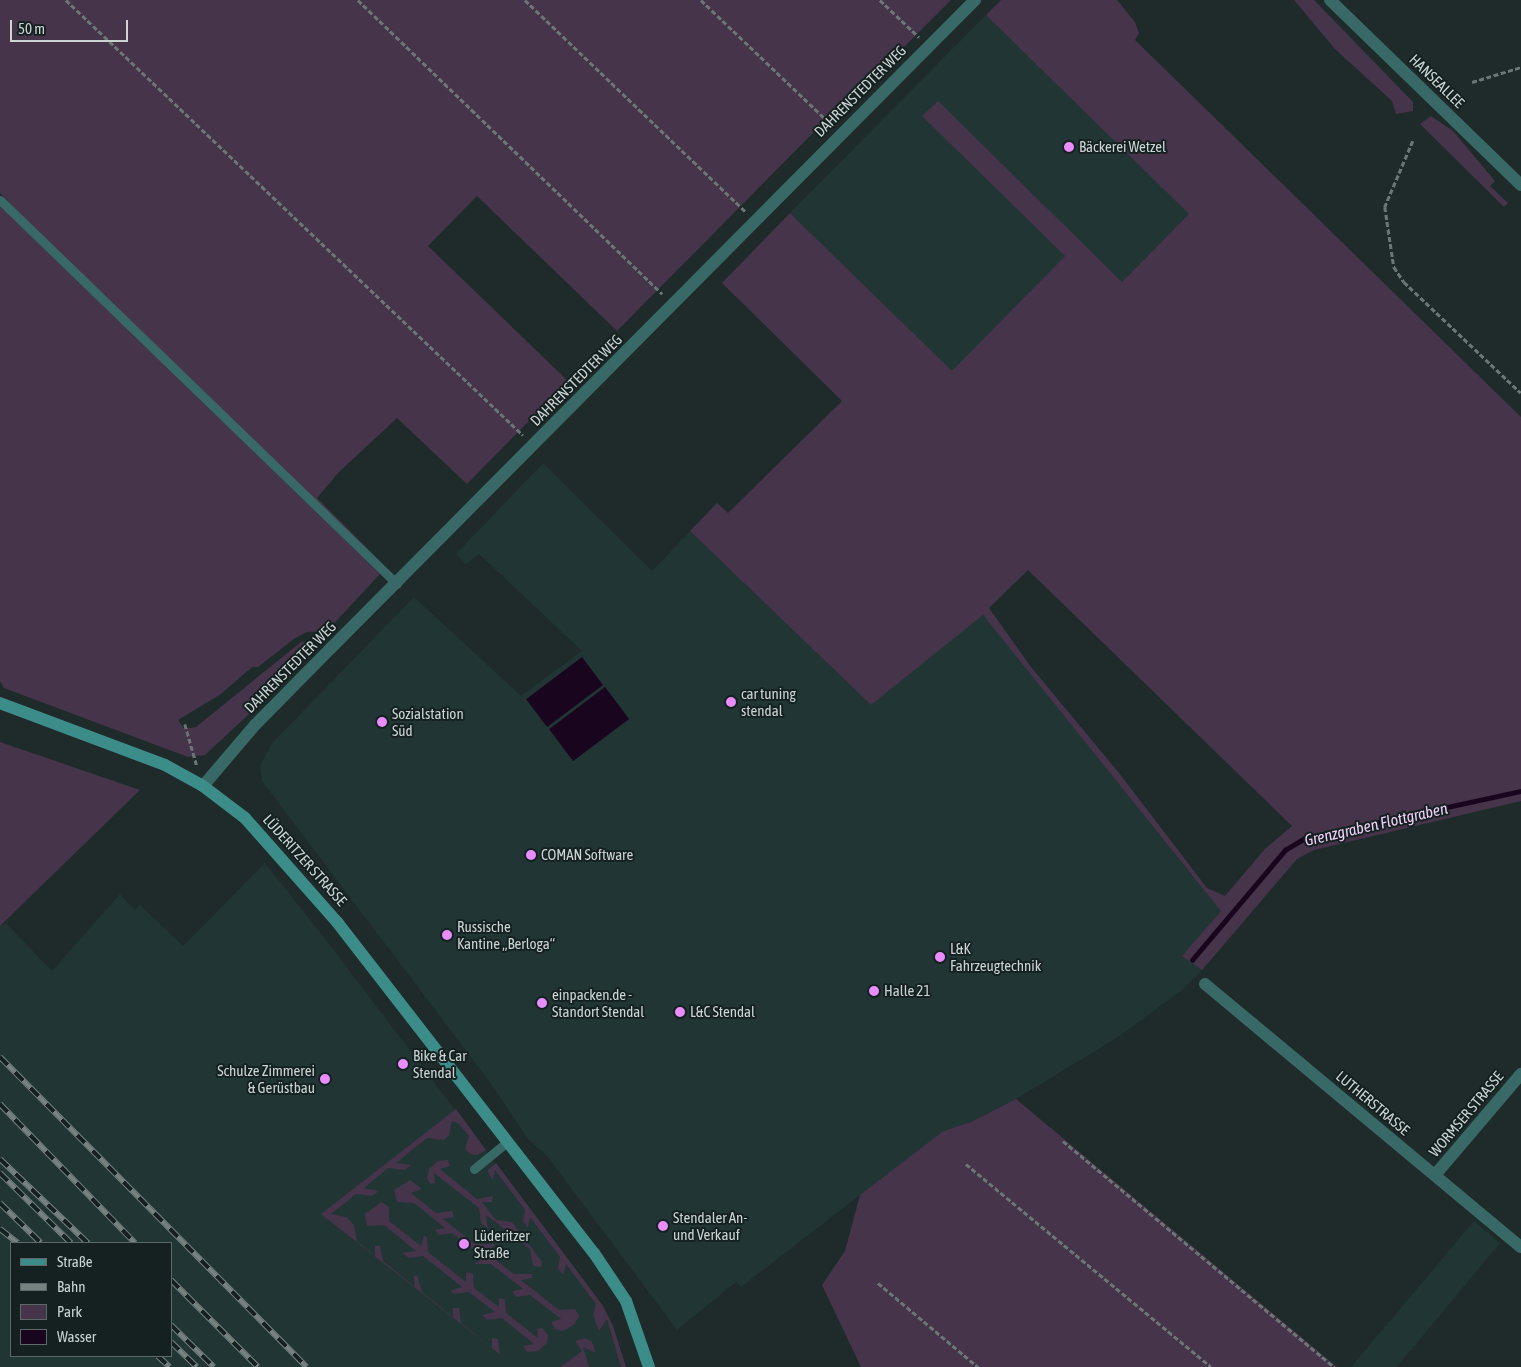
<!DOCTYPE html>
<meta charset="utf-8">
<style>
body{margin:0}
#map{position:relative;width:1521px;height:1367px;overflow:hidden;background:#1e2b2a;font-family:"Asap Condensed",sans-serif}
div>[style]{position:absolute}
[style*='--x']{left:calc(var(--x)*1px);top:calc(var(--y)*1px);width:calc(var(--w)*1px);rotate:calc(var(--a)*1deg)}
.built>*{inset:0;background:#203534}
.green>*{inset:0;background:#46344a}
.water>*{inset:0;background:#19051e;transform-origin:0 0}
.stream>*{height:4.5px;margin:-2.25px;padding:0 2.25px;transform-origin:2.25px;border-radius:2.25px;background:#19051e}
.path>*{height:2.5px;margin-top:-1.25px;transform-origin:0;background:repeating-linear-gradient(90deg,#6b7675 0 5px,transparent 0 7.5px)}
.service>*{height:9px;margin:-4.5px;padding:0 4.5px;transform-origin:4.5px;border-radius:4.5px;background:#396966}
.minor>*{height:12px;margin:-6px;padding:0 6px;transform-origin:6px;border-radius:6px;background:#396966}
.secondary>*{height:12px;margin:-6px;padding:0 6px;transform-origin:6px;border-radius:6px;background:#3c8d89}
.rail>*{height:5.5px;margin-top:-2.75px;transform-origin:0;background:repeating-linear-gradient(90deg,#142120 0 11px,#768180 0 22px);box-sizing:border-box;border-block:1px solid #768180}
.dots>*{width:14px;height:14px;translate:-50% -50%;box-sizing:border-box;border:2px solid #142120;border-radius:50%}
span{translate:-50% -50%;white-space:nowrap;text-align:center;line-height:1.15;-webkit-text-stroke:4px #142120;paint-order:stroke}
.street-label{font-size:15px;color:#cbd3d3}
.poi-label{font-size:15px;color:#cbd3d3}
.left{translate:0 -50%;text-align:left}
.right{translate:-100% -50%;text-align:right}
.water-label{font-size:16px;color:#f2cffa;font-style:italic}
.legend{position:absolute;left:10px;top:1242px;width:162px;height:115px;box-sizing:border-box;background:#142120;border:1px solid #5d6868;margin:0;padding:6px 9px;list-style:none;font-size:15px;color:#cbd3d3}
.legend li{display:flex;align-items:center;gap:10px;height:25px}
.legend b{width:25px;border:1px solid #5d6868}
.scale{position:absolute;left:10px;top:20px;width:118px;height:22px;box-sizing:border-box;border:2px solid #cbd3d3;border-top:0;padding-left:6px;font-size:15px;line-height:18px;white-space:nowrap;color:#cbd3d3;-webkit-text-stroke:4px #142120;paint-order:stroke}
</style>
<div id="map">
<div class="built">
<i style="clip-path:polygon(986px 15px,1190px 213px,1122px 282px,937px 102px,923px 116px,1065px 256px,952px 372px,790px 213px)"></i>
<i style="clip-path:polygon(543px 463px,652px 571px,690px 531px,871px 705px,983px 614px,1221px 911px,1183px 956px,1202px 970px,1181px 991px,1115px 1039px,1016px 1099px,971px 1122px,943px 1131px,741px 1287px,736px 1282px,677px 1330px,548px 1157px,528px 1139px,492px 1085px,262px 781px,260px 766px,273px 742px,414px 597px,521px 696px,582px 651px,479px 554px,466px 564px,456px 554px)"></i>
<i style="clip-path:polygon(evenodd,265px 863px,326px 940px,588px 1285px,613px 1326px,626px 1367px,0 1367px,0 926px,6px 923px,52px 971px,120px 894px,135px 910px,140px 905px,183px 946px,265px 863px,11px 1243px,171px 1243px,171px 1356px,11px 1356px,11px 1243px)"></i>
<i style="clip-path:polygon(1474px 1221px,1500px 1243px,1397px 1367px,1351px 1367px)"></i>
</div>
<div class="green">
<i style="clip-path:polygon(0 0,951px 0,894px 57px,891px 54px,617px 331px,477px 196px,428px 246px,568px 381px,467px 484px,397px 418px,339px 472px,317px 498px,385px 566px,66px 261px,0 193px)"></i>
<i style="clip-path:polygon(evenodd,1001px 0,1117px 0,1135px 22px,1139px 33px,1135px 40px,1521px 417px,1521px 801px,1314px 850px,1297px 859px,1202px 970px,1182px 956px,1221px 911px,983px 615px,871px 705px,690px 531px,717px 503px,728px 513px,842px 401px,722px 283px,790px 213px,952px 371px,1065px 256px,922px 116px,938px 101px,1122px 282px,1189px 214px,986px 15px,1001px 0,1028px 570px,1292px 826px,1265px 849px,1225px 896px,1207px 888px,1119px 773px,1031px 667px,989px 608px,1028px 570px)"></i>
<i style="clip-path:polygon(1294px 0,1314px 0,1413px 102px,1413px 111px,1396px 114px,1392px 101px,1335px 49px)"></i>
<i style="clip-path:polygon(1431px 116px,1453px 131px,1495px 181px,1490px 186px,1508px 203px,1504px 207px,1420px 124px)"></i>
<i style="clip-path:polygon(0 206px,380px 574px,327px 631px,307px 632px,295px 638px,258px 667px,252px 667px,221px 694px,178px 720px,184px 729px,196px 727px,301px 642px,311px 641px,285px 668px,263px 701px,205px 755px,188px 757px,4px 688px,0 681px)"></i>
<i style="clip-path:polygon(0 742px,140px 790px,0 926px)"></i>
<i style="clip-path:polygon(1016px 1099px,1337px 1367px,861px 1367px,822px 1285px,845px 1251px,860px 1195px,943px 1131px,971px 1122px)"></i>
<i style="clip-path:polygon(456px 1109px,486px 1150px,477px 1155px,470px 1154px,465px 1149px,469px 1136px,458px 1123px,452px 1121px,449px 1135px,444px 1140px,427px 1138px,396px 1163px,411px 1165px,405px 1170px,388px 1168px,364px 1188px,379px 1191px,372px 1196px,356px 1194px,331px 1214px,346px 1217px,354px 1225px,357px 1241px,375px 1256px,375px 1246px,380px 1246px,383px 1261px,415px 1287px,414px 1277px,417px 1275px,422px 1292px,453px 1317px,453px 1308px,459px 1308px,461px 1323px,492px 1348px,492px 1338px,498px 1339px,500px 1354px,516px 1367px,321px 1214px)"></i>
<i style="clip-path:polygon(448px 1160px,450px 1166px,440px 1169px,477px 1199px,493px 1196px,492px 1202px,482px 1202px,496px 1220px,512px 1222px,542px 1262px,541px 1267px,533px 1266px,530px 1249px,486px 1215px,488px 1229px,481px 1223px,479px 1208px,434px 1173px,435px 1183px,430px 1184px,427px 1178px,429px 1169px,438px 1161px)"></i>
<i style="clip-path:polygon(496px 1163px,603px 1306px,613px 1326px,626px 1367px,621px 1367px,607px 1319px,599px 1331px,593px 1315px,596px 1304px,566px 1264px,563px 1275px,558px 1268px,560px 1257px,530px 1217px,528px 1228px,523px 1221px,525px 1210px,495px 1170px,493px 1180px,489px 1175px,488px 1170px)"></i>
<i style="clip-path:polygon(410px 1180px,422px 1189px,411px 1193px,436px 1213px,452px 1211px,454px 1217px,443px 1219px,475px 1244px,494px 1244px,494px 1247px,482px 1249px,514px 1274px,532px 1274px,532px 1278px,521px 1280px,559px 1310px,575px 1309px,579px 1316px,574px 1325px,563px 1331px,555px 1329px,551px 1322px,561px 1319px,530px 1295px,516px 1297px,512px 1291px,523px 1289px,491px 1264px,474px 1264px,484px 1258px,452px 1233px,439px 1235px,435px 1230px,445px 1228px,414px 1203px,397px 1202px,394px 1190px)"></i>
<i style="clip-path:polygon(381px 1202px,389px 1207px,389px 1221px,421px 1246px,424px 1235px,427px 1238px,428px 1252px,466px 1282px,466px 1272px,473px 1274px,474px 1288px,499px 1307px,499px 1298px,505px 1299px,506px 1313px,538px 1338px,537px 1329px,542px 1328px,548px 1335px,547px 1343px,538px 1351px,527px 1352px,523px 1346px,534px 1344px,502px 1318px,487px 1320px,482px 1315px,495px 1312px,469px 1292px,454px 1294px,450px 1291px,462px 1287px,423px 1256px,409px 1258px,402px 1253px,416px 1251px,384px 1225px,367px 1226px,365px 1214px)"></i>
<i style="clip-path:polygon(585px 1338px,592px 1342px,596px 1353px,583px 1347px,589px 1367px,560px 1367px,582px 1351px,575px 1341px)"></i>
</div>
<div class="water">
<i style="left:582px;top:657px;width:35px;height:70px;rotate:53deg"></i>
<i style="left:605px;top:687px;width:40px;height:70px;rotate:53deg"></i>
</div>
<div class="stream">
<i style="--x:1192;--y:960;--w:144;--a:-49.8"></i>
<i style="--x:1285;--y:850;--w:23;--a:-31"></i>
<i style="--x:1305;--y:838;--w:221;--a:-12.3"></i>
</div>
<div class="path">
<i style="--x:66;--y:0;--w:631;--a:43.59"></i>
<i style="--x:358;--y:0;--w:423;--a:44"></i>
<i style="--x:525;--y:0;--w:306;--a:43.8"></i>
<i style="--x:701;--y:0;--w:181;--a:43.7"></i>
<i style="--x:880;--y:0;--w:54;--a:43.5"></i>
<i style="--x:1472;--y:82;--w:51;--a:-17"></i>
<i style="--x:1413;--y:141;--w:72;--a:113"></i>
<i style="--x:1385;--y:207;--w:61;--a:81.5"></i>
<i style="--x:1394;--y:267;--w:18;--a:56"></i>
<i style="--x:1404;--y:282;--w:161;--a:43.5"></i>
<i style="--x:185;--y:724;--w:44;--a:74.1"></i>
<i style="--x:1063;--y:1141;--w:353;--a:39.8"></i>
<i style="--x:966;--y:1164;--w:318;--a:39.6"></i>
<i style="--x:878;--y:1283;--w:131;--a:40"></i>
</div>
<div class="service">
<i style="--x:0;--y:200;--w:552;--a:44.05"></i>
<i style="--x:474;--y:1169;--w:43;--a:-39.3"></i>
</div>
<div class="minor">
<i style="--x:1330;--y:0;--w:266;--a:44.1"></i>
<i style="--x:203;--y:786;--w:80;--a:-49.6"></i>
<i style="--x:255;--y:725;--w:108;--a:-45.4"></i>
<i style="--x:331;--y:648;--w:914;--a:-45.18"></i>
<i style="--x:1205;--y:984;--w:411;--a:39.8"></i>
<i style="--x:1435;--y:1175;--w:133;--a:-49.6"></i>
</div>
<div class="secondary">
<i style="--x:0;--y:703;--w:176;--a:20.6"></i>
<i style="--x:165;--y:765;--w:43;--a:28.9"></i>
<i style="--x:203;--y:786;--w:53;--a:37.3"></i>
<i style="--x:245;--y:818;--w:139;--a:48.5"></i>
<i style="--x:337;--y:922;--w:419;--a:52.2"></i>
<i style="--x:594;--y:1253;--w:58;--a:56.3"></i>
<i style="--x:626;--y:1301;--w:70;--a:70.8"></i>
</div>
<div class="rail">
<i style="--x:0;--y:1057;--w:436;--a:45.3"></i>
<i style="--x:0;--y:1104;--w:194;--a:45.8"></i>
<i style="--x:0;--y:1159;--w:122;--a:43.7"></i>
<i style="--x:0;--y:1173;--w:100;--a:44.6"></i>
<i style="--x:0;--y:1203;--w:57;--a:44.3"></i>
<i style="--x:0;--y:1229;--w:23;--a:38"></i>
<i style="--x:171;--y:1280;--w:123;--a:45"></i>
<i style="--x:171;--y:1325;--w:60;--a:44.3"></i>
<i style="--x:171;--y:1342;--w:36;--a:44"></i>
<i style="--x:158;--y:1356;--w:16;--a:43"></i>
</div>
<div class="dots">
<i style="left:1069px;top:147px;background:#e98dfe"></i>
<i style="left:731px;top:702px;background:#e98dfe"></i>
<i style="left:382px;top:722px;background:#e98dfe"></i>
<i style="left:531px;top:855px;background:#e98dfe"></i>
<i style="left:447px;top:935px;background:#e98dfe"></i>
<i style="left:940px;top:957px;background:#e98dfe"></i>
<i style="left:874px;top:991px;background:#e98dfe"></i>
<i style="left:542px;top:1003px;background:#e98dfe"></i>
<i style="left:680px;top:1012px;background:#e98dfe"></i>
<i style="left:403px;top:1064px;background:#e98dfe"></i>
<i style="left:325px;top:1079px;background:#e98dfe"></i>
<i style="left:663px;top:1226px;background:#e98dfe"></i>
<i style="left:464px;top:1244px;background:#e98dfe"></i>
</div>
<div class="street-label">
<span style="left:1437px;top:81px;rotate:44deg">HANSEALLEE</span>
<span style="left:860px;top:91px;rotate:-45deg">DAHRENSTEDTER WEG</span>
<span style="left:576px;top:380px;rotate:-45deg">DAHRENSTEDTER WEG</span>
<span style="left:290px;top:667px;rotate:-45deg">DAHRENSTEDTER WEG</span>
<span style="left:305px;top:860px;rotate:48deg">LÜDERITZER STRASSE</span>
<span style="left:1373px;top:1103px;rotate:40deg">LUTHERSTRASSE</span>
<span style="left:1466px;top:1114px;rotate:-50deg">WORMSER STRASSE</span>
</div>
<div class="poi-label">
<span class="left" style="left:1079px;top:147px">Bäckerei Wetzel</span>
<span class="left" style="left:741px;top:702px">car tuning<br>stendal</span>
<span class="left" style="left:392px;top:722px">Sozialstation<br>Süd</span>
<span class="left" style="left:541px;top:855px">COMAN Software</span>
<span class="left" style="left:457px;top:935px">Russische<br>Kantine „Berloga“</span>
<span class="left" style="left:950px;top:957px">L&amp;K<br>Fahrzeugtechnik</span>
<span class="left" style="left:884px;top:991px">Halle 21</span>
<span class="left" style="left:552px;top:1003px">einpacken.de -<br>Standort Stendal</span>
<span class="left" style="left:690px;top:1012px">L&amp;C Stendal</span>
<span class="left" style="left:413px;top:1064px">Bike &amp; Car<br>Stendal</span>
<span class="right" style="left:315px;top:1079px">Schulze Zimmerei<br>&amp; Gerüstbau</span>
<span class="left" style="left:673px;top:1226px">Stendaler An-<br>und Verkauf</span>
<span class="left" style="left:474px;top:1244px">Lüderitzer<br>Straße</span>
</div>
<div class="water-label">
<span style="left:1376px;top:824px;rotate:-13deg">Grenzgraben Flottgraben</span>
</div>
<ul class="legend">
<li><b style="height:6px;background:#3c8d89"></b>Straße</li>
<li><b style="height:6px;background:#768180"></b>Bahn</li>
<li><b style="height:14px;background:#46344a"></b>Park</li>
<li><b style="height:14px;background:#19051e"></b>Wasser</li>
</ul>
<div class="scale">50 m</div>
</div>
